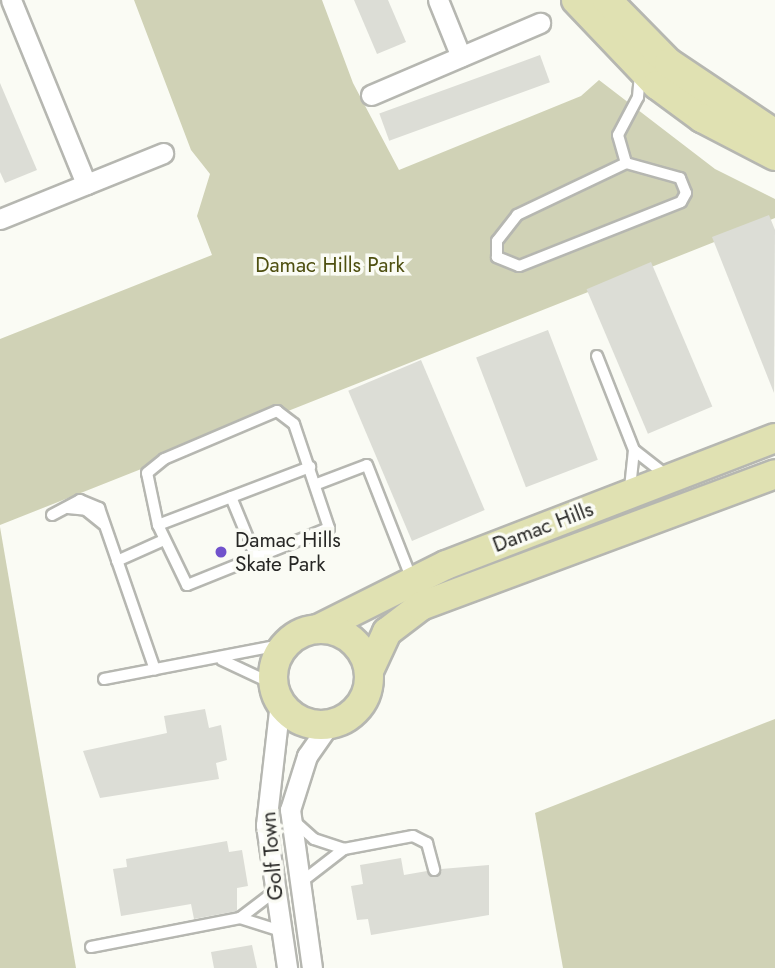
<!DOCTYPE html>
<style>
body{margin:0}
#map{position:relative;width:775px;height:968px;overflow:hidden;background:#fafbf4;font-family:Jost,sans-serif}
div>[style]{position:absolute}
[style*='--x']{left:calc(var(--x)*1px);top:calc(var(--y)*1px);width:calc(var(--w)*1px);rotate:calc(var(--a)*1deg)}
.green>*{inset:0;background:#d0d2b6}
.building>*{inset:0;background:#dcddd6;transform-origin:0 0}
.roads{filter:drop-shadow(2px 0 #b6b7b1) drop-shadow(-2px 0 #b6b7b1) drop-shadow(0 2px #b6b7b1) drop-shadow(0 -2px #b6b7b1)}
.lane>*{height:10px;margin:-5px;padding:0 5px;transform-origin:5px;border-radius:5px;background:#fff}
.street>*{height:19px;margin:-9.5px;padding:0 9.5px;transform-origin:9.5px;border-radius:9.5px;background:#fff}
.secondary>*{height:28px;margin:-14px;padding:0 14px;transform-origin:14px;border-radius:14px;background:#e0e1b2}
.secondary>.ring{margin:-14px;padding:0;box-sizing:content-box;background:none;border:28px solid #e0e1b2;border-radius:50%}
.dots>*{width:19px;height:19px;translate:-50% -50%;box-sizing:border-box;border:4px solid #fafbf4;border-radius:50%}
span{translate:-50% -50%;white-space:nowrap;text-align:center;line-height:1.15;-webkit-text-stroke:7px #fafbf4;paint-order:stroke}
.park-label{font-size:21px;color:#4e4f10}
.street-label{font-size:21px;color:#272725}
.poi-label{font-size:21px;color:#272725}
.left{translate:0 -50%;text-align:left}
</style>
<div id="map">
<div class="green">
<i style="clip-path:polygon(134px 0,322px 0,353px 83px,399px 170px,581px 96px,599px 80px,715px 169px,775px 199px,775px 218px,0 525px,0 339px,212px 255px,197px 216px,210px 174px,191px 150px)"></i>
<i style="clip-path:polygon(0 527px,76px 968px,0 968px)"></i>
<i style="clip-path:polygon(775px 719px,775px 968px,563px 968px,535px 813px)"></i>
</div>
<div class="building">
<i style="clip-path:polygon(354px 0,388px 0,406px 42px,377px 54px)"></i>
<i style="left:540px;top:55px;width:29px;height:171px;rotate:70deg"></i>
<i style="clip-path:polygon(0 83px,37px 170px,5px 183px,0 172px)"></i>
<i style="clip-path:polygon(769px 215px,775px 230px,774px 393px,712px 237px)"></i>
<i style="left:651px;top:262px;width:157px;height:70px;rotate:67deg"></i>
<i style="left:548px;top:330px;width:139px;height:77px;rotate:69deg"></i>
<i style="left:421px;top:360px;width:163px;height:79px;rotate:67deg"></i>
<i style="clip-path:polygon(205px 709px,209px 728px,221px 725px,227px 760px,216px 763px,219px 779px,100px 798px,83px 751px,167px 733px,164px 716px)"></i>
<i style="clip-path:polygon(227px 841px,229px 852px,242px 850px,248px 886px,237px 888px,237px 911px,194px 919px,191px 904px,121px 916px,113px 869px,127px 867px,126px 859px)"></i>
<i style="clip-path:polygon(401px 858px,404px 875px,427px 871px,433px 877px,441px 869px,489px 865px,489px 915px,371px 935px,368px 919px,357px 920px,351px 886px,363px 884px,360px 865px)"></i>
<i style="clip-path:polygon(252px 945px,257px 968px,214px 968px,211px 952px)"></i>
</div>
<div class="roads">
<div class="lane">
<i style="--x:626;--y:163;--w:56;--a:15.5"></i>
<i style="--x:680;--y:178;--w:16;--a:68"></i>
<i style="--x:686;--y:193;--w:10;--a:119"></i>
<i style="--x:681;--y:202;--w:174;--a:158.4"></i>
<i style="--x:519;--y:266;--w:24;--a:-158"></i>
<i style="--x:497;--y:257;--w:16;--a:-90"></i>
<i style="--x:497;--y:241;--w:33;--a:-52"></i>
<i style="--x:517;--y:215;--w:121;--a:-25.5"></i>
<i style="--x:626;--y:163;--w:29;--a:-106"></i>
<i style="--x:618;--y:135;--w:43;--a:-62.2"></i>
<i style="--x:638;--y:97;--w:23;--a:-85"></i>
<i style="--x:597;--y:356;--w:101;--a:68.5"></i>
<i style="--x:634;--y:450;--w:38;--a:96"></i>
<i style="--x:277;--y:411;--w:21;--a:37"></i>
<i style="--x:294;--y:424;--w:110;--a:71.4"></i>
<i style="--x:329;--y:528;--w:153;--a:158.1"></i>
<i style="--x:187;--y:585;--w:67;--a:-115.8"></i>
<i style="--x:158;--y:525;--w:53;--a:-101.9"></i>
<i style="--x:147;--y:473;--w:22;--a:-39"></i>
<i style="--x:164;--y:459;--w:123;--a:-23"></i>
<i style="--x:634;--y:450;--w:41;--a:38"></i>
<i style="--x:317;--y:484;--w:53;--a:-20.8"></i>
<i style="--x:367;--y:465;--w:123;--a:68.6"></i>
<i style="--x:231;--y:497;--w:68;--a:67.6"></i>
<i style="--x:68;--y:508;--w:18;--a:6"></i>
<i style="--x:86;--y:510;--w:22;--a:39"></i>
<i style="--x:52;--y:515;--w:32;--a:-28"></i>
<i style="--x:80;--y:500;--w:21;--a:23"></i>
<i style="--x:99;--y:508;--w:171;--a:70.9"></i>
<i style="--x:158;--y:525;--w:163;--a:-20.9"></i>
<i style="--x:117;--y:561;--w:51;--a:-24.1"></i>
<i style="--x:222;--y:660;--w:56;--a:25.2"></i>
<i style="--x:104;--y:679;--w:184;--a:-10.9"></i>
<i style="--x:294;--y:821;--w:27;--a:42"></i>
<i style="--x:314;--y:839;--w:32;--a:18"></i>
<i style="--x:300;--y:883;--w:56;--a:-37.7"></i>
<i style="--x:344;--y:849;--w:70;--a:-10.7"></i>
<i style="--x:413;--y:836;--w:16;--a:27"></i>
<i style="--x:427;--y:843;--w:28;--a:75"></i>
<i style="--x:240;--y:918;--w:43;--a:17.6"></i>
<i style="--x:91;--y:947;--w:152;--a:-11"></i>
<i style="--x:240;--y:918;--w:43;--a:-37.4"></i>
</div>
<div class="street">
<i style="--x:11;--y:0;--w:199;--a:67.8"></i>
<i style="--x:438;--y:0;--w:61;--a:68"></i>
<i style="--x:371;--y:95;--w:184;--a:-23.1"></i>
<i style="--x:0;--y:219;--w:176;--a:-22"></i>
<i style="--x:280;--y:702;--w:124;--a:96.5"></i>
<i style="--x:266;--y:825;--w:145;--a:81.6"></i>
<i style="--x:312;--y:968;--w:160;--a:-97.9"></i>
<i style="--x:290;--y:810;--w:57;--a:-72.5"></i>
<i style="--x:307;--y:756;--w:39;--a:-55"></i>
</div>
<div class="secondary">
<i style="--x:576;--y:0;--w:117;--a:46.4"></i>
<i style="--x:657;--y:85;--w:56;--a:36.3"></i>
<i style="--x:702;--y:118;--w:82;--a:27.5"></i>
<i style="--x:607;--y:0;--w:88;--a:45.5"></i>
<i style="--x:669;--y:63;--w:128;--a:33.8"></i>
<i style="--x:318;--y:629;--w:143;--a:-26.6"></i>
<i style="--x:446;--y:565;--w:353;--a:-21.1"></i>
<i class="ring" style="left:273px;top:629px;width:68px;height:68px"></i>
<i style="--x:369;--y:671;--w:43;--a:-65.2"></i>
<i style="--x:387;--y:632;--w:43;--a:-37.4"></i>
<i style="--x:421;--y:606;--w:378;--a:-20.4"></i>
</div>
</div>
<div class="dots">
<i style="left:221px;top:552px;background:#7152cc"></i>
</div>
<div class="park-label">
<span style="left:330px;top:265px">Damac Hills Park</span>
</div>
<div class="street-label">
<span style="left:543px;top:527px;rotate:-21deg">Damac Hills</span>
<span style="left:272px;top:856px;rotate:-95deg">Golf Town</span>
</div>
<div class="poi-label">
<span class="left" style="left:235px;top:552px">Damac Hills<br>Skate Park</span>
</div>
</div>
